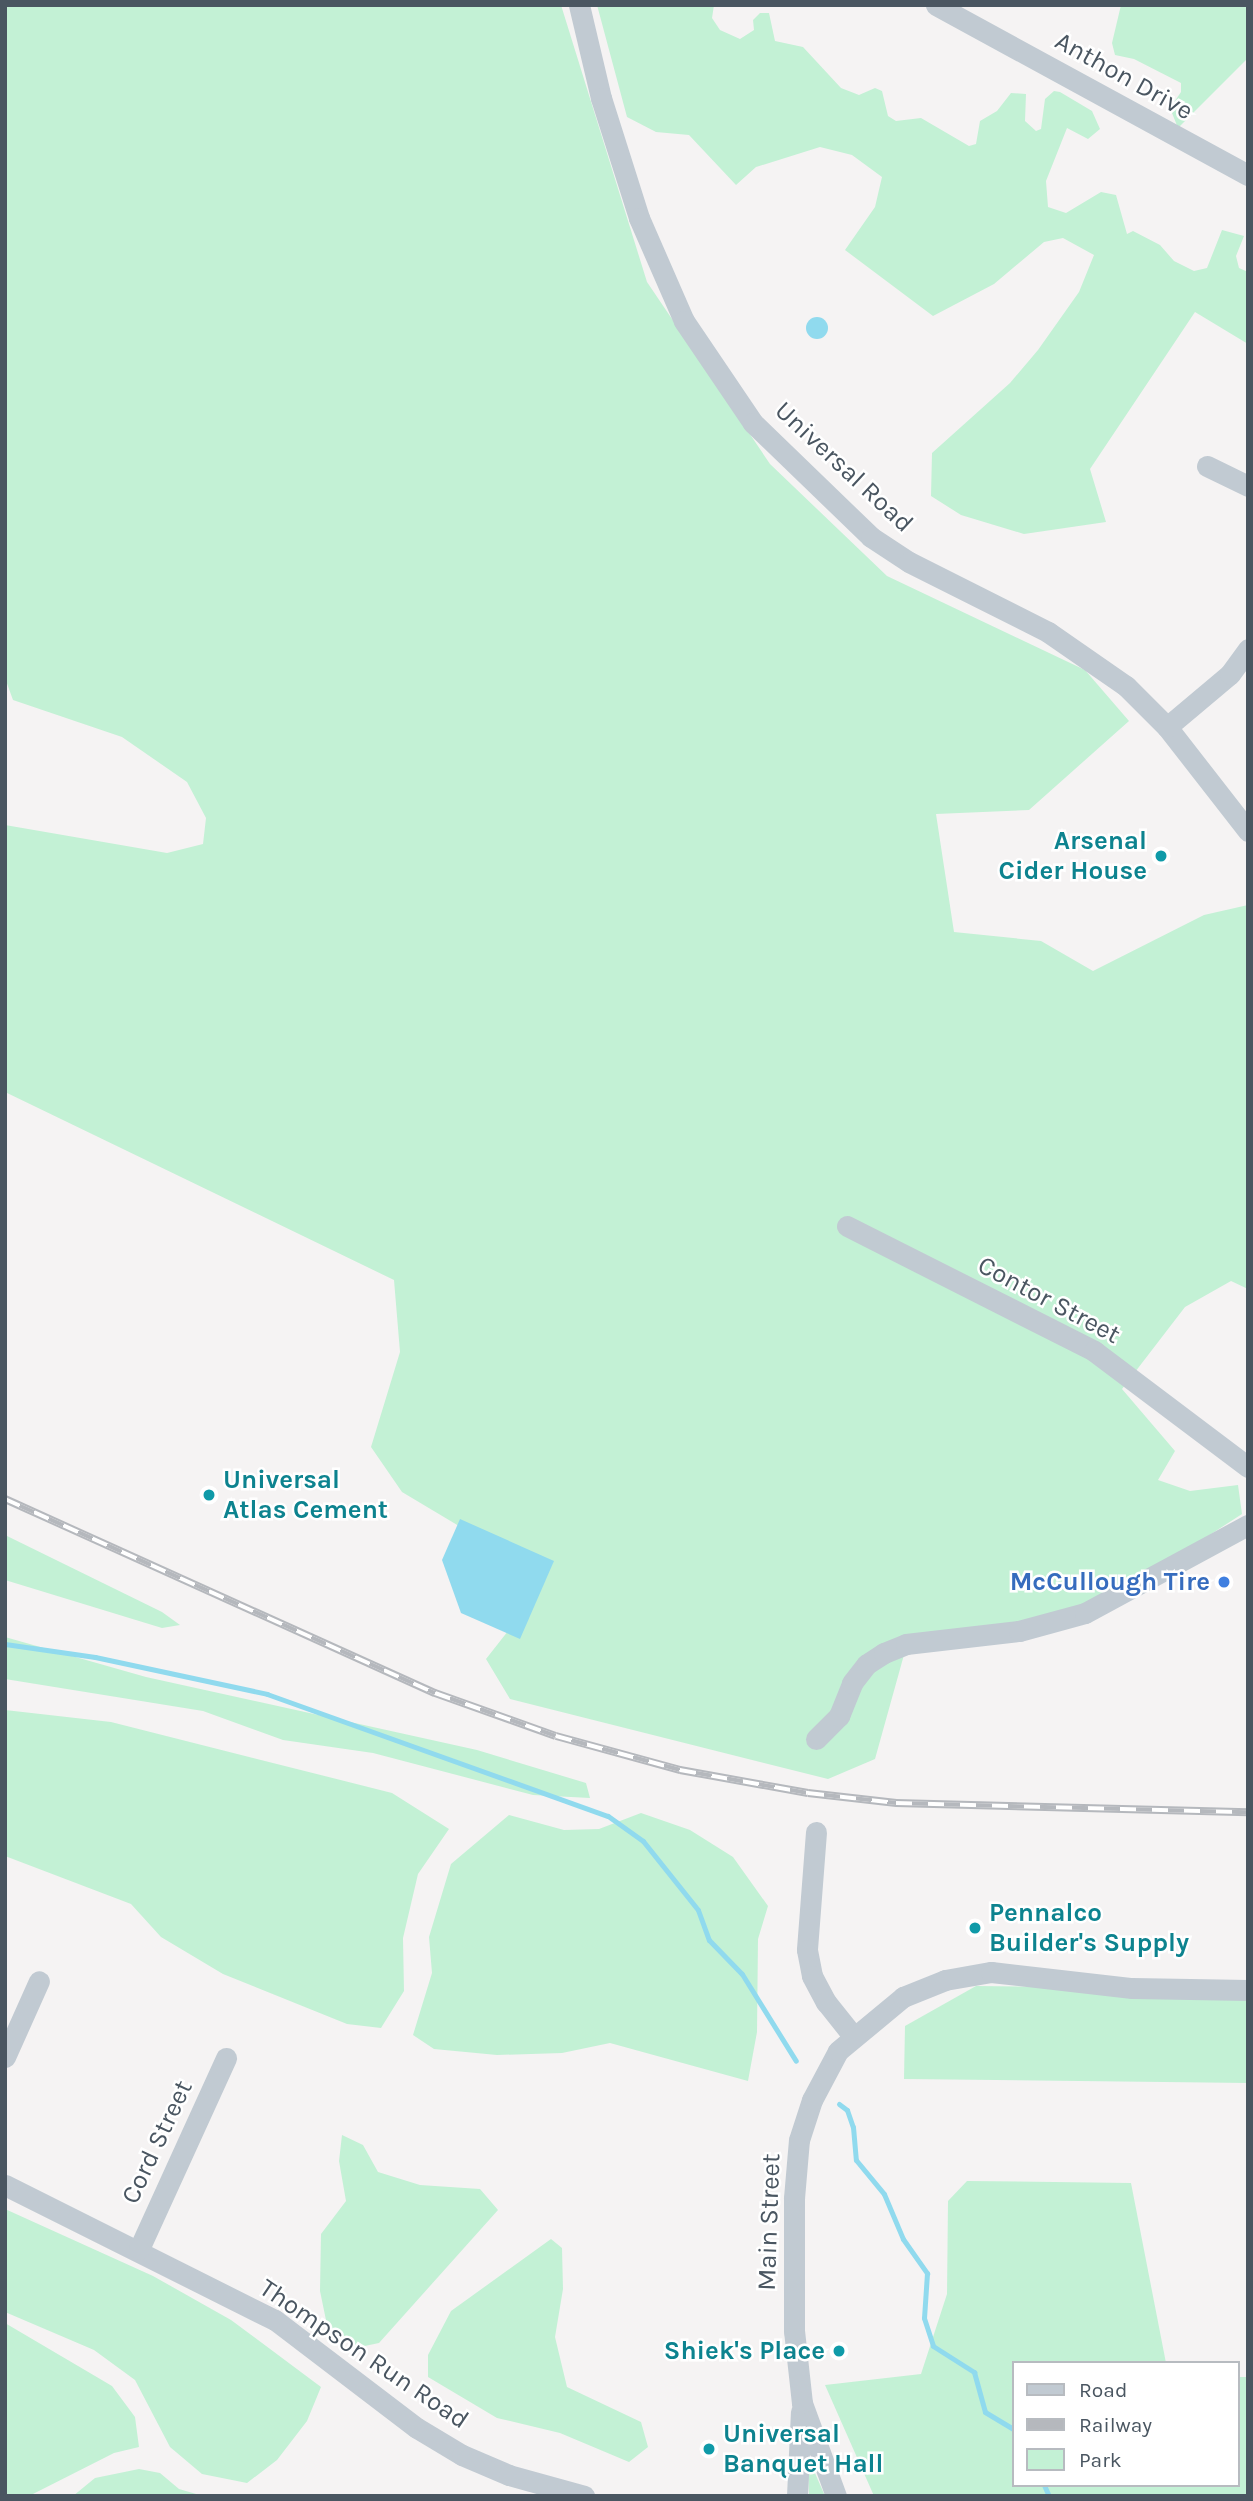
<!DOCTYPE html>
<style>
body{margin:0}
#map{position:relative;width:1253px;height:2501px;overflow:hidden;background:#f5f3f3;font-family:Karla,sans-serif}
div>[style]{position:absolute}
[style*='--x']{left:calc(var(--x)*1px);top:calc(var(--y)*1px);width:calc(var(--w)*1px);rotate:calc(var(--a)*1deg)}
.green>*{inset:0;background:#c3f1d5}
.water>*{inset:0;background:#90daee}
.round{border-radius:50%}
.stream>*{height:5px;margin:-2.5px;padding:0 2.5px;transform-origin:2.5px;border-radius:2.5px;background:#90daee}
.minor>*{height:21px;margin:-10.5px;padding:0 10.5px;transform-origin:10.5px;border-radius:10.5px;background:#c1cad2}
.rail>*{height:8px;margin-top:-4px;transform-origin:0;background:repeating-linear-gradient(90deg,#fff 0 16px,#b5b8bd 0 32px);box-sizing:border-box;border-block:2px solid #b5b8bd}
.dots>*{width:19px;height:19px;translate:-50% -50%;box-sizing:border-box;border:4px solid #fff;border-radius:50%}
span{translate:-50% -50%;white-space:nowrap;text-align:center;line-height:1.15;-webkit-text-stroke:5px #fff;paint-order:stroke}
.street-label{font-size:26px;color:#4a5661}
.culture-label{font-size:26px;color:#0d838f;font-weight:700}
.right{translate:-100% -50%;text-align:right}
.left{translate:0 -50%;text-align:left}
.shop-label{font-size:26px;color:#366cbe;font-weight:700}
.frame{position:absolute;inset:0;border:7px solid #4a5661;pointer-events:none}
.legend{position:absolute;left:1012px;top:2361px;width:228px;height:126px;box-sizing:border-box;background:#fff;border:2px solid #b7bbc0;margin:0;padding:9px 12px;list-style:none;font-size:21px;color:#4a5661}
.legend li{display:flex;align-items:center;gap:14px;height:35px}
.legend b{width:35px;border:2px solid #b7bbc0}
</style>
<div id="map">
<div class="green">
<i style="clip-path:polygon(5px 5px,561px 5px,647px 282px,770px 464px,887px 576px,1085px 670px,1129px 721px,1029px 810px,936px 814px,954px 932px,1041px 941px,1093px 971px,1204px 915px,1248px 905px,1248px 1289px,1231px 1281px,1185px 1307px,1122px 1389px,1175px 1451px,1158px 1480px,1190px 1491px,1238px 1485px,1242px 1514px,1069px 1626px,907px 1644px,875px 1759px,828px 1779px,510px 1699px,486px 1659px,526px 1608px,531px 1569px,402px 1492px,371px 1447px,400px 1352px,394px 1280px,5px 1092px,5px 825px,167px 853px,203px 844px,206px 818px,187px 782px,122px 737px,13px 700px,5px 678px)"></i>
<i style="clip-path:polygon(597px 5px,714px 5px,712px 18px,720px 30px,740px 39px,754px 30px,753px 20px,760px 13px,769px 13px,775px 41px,803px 47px,841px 88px,859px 95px,875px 88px,882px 91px,888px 116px,896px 121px,921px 118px,969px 146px,976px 144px,980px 121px,997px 111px,1011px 93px,1026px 94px,1025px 121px,1036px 131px,1041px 129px,1045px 99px,1054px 91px,1060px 92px,1092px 111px,1100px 129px,1088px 139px,1067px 128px,1046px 181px,1048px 207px,1066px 213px,1101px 192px,1116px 195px,1127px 234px,1133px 231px,1160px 245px,1174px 261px,1194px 271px,1207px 268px,1222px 230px,1244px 236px,1236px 256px,1239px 268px,1248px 272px,1248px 344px,1195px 312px,1090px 469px,1106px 522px,1024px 534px,961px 515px,931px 496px,932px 453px,1010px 383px,1038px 350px,1079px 292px,1094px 255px,1063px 238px,1044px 242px,994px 284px,933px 316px,845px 250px,875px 207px,882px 177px,852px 155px,820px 147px,756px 167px,736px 185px,689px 135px,656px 132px,627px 117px)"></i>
<i style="clip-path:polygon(1121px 5px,1248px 5px,1248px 58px,1178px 128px,1170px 108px,1181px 92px,1181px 83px,1134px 59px,1115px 55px,1112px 43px)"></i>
<i style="clip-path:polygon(5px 1535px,162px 1612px,180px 1625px,162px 1628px,5px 1580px)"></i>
<i style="clip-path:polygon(5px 1637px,146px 1677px,477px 1750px,586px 1783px,590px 1798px,533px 1795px,373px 1753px,283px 1740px,203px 1711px,5px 1679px)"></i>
<i style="clip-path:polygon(5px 1710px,111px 1722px,392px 1793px,449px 1829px,418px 1874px,403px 1938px,404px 1991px,381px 2028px,347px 2024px,223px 1974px,161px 1937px,131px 1904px,5px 1856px)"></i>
<i style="clip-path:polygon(641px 1813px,690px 1830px,733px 1857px,768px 1906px,758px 1939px,757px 2032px,748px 2081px,610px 2043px,562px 2053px,497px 2055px,434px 2049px,413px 2035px,432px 1973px,429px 1937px,451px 1864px,509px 1815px,564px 1830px,599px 1829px)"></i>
<i style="clip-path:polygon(976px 1986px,1248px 1989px,1248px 2083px,904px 2079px,905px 2026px)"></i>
<i style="clip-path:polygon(342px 2135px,363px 2145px,378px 2172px,420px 2185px,480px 2189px,498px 2210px,379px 2343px,355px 2348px,327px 2325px,320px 2291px,321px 2234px,346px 2201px,339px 2161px)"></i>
<i style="clip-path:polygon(967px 2181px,1131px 2183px,1166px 2363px,1013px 2363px,1013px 2485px,1237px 2485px,1237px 2377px,1248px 2377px,1248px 2496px,874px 2496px,825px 2385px,921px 2374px,947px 2294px,948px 2201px)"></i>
<i style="clip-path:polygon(5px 2209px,153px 2276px,231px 2320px,321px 2387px,307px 2421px,277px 2460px,247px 2483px,202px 2474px,170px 2447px,135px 2380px,94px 2350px,5px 2312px)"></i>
<i style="clip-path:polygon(551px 2239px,562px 2248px,563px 2289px,555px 2337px,567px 2387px,641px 2422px,648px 2447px,629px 2462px,560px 2433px,497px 2418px,428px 2377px,428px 2355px,451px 2311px)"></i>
<i style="clip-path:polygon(5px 2323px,112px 2386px,135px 2417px,139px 2447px,114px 2453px,29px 2496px,5px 2496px)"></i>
<i style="clip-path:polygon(808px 2464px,811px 2464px,825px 2496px,809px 2496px)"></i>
<i style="clip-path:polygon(139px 2469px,160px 2473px,179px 2489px,203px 2496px,73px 2496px,95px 2478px)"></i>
</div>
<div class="water">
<i class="round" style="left:806px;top:317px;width:22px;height:22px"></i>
<i style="clip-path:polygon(460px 1519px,554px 1561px,520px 1639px,461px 1613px,442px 1560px)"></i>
</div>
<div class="stream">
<i style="--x:5;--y:1644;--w:91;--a:8.2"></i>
<i style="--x:95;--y:1657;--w:176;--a:12.1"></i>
<i style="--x:267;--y:1694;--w:362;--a:19.7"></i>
<i style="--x:608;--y:1816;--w:43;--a:35.5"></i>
<i style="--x:643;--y:1841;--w:88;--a:51.4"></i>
<i style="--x:698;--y:1910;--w:32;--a:70"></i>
<i style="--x:709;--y:1940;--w:47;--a:45.9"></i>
<i style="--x:742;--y:1974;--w:102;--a:58.2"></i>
<i style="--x:839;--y:2104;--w:10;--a:37"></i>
<i style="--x:847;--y:2110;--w:18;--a:71"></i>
<i style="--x:853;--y:2127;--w:33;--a:85"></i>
<i style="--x:856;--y:2160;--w:44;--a:50.5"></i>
<i style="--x:884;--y:2194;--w:49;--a:67.1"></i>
<i style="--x:903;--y:2239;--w:42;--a:54.8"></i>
<i style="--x:927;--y:2273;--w:45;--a:93.8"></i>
<i style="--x:924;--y:2318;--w:29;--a:72"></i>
<i style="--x:933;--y:2346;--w:49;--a:32.4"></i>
<i style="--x:974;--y:2372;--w:41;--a:74.6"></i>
<i style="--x:985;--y:2412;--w:33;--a:31"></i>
<i style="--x:1044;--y:2485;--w:12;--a:66"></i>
</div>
<div class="minor">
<i style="--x:579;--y:5;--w:96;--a:76.7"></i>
<i style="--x:601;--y:98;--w:126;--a:72.4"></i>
<i style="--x:639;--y:218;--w:112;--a:66.4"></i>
<i style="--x:684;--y:321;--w:123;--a:55.9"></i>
<i style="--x:753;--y:423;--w:164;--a:44"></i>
<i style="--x:871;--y:537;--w:45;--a:33.3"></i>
<i style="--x:909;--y:562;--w:156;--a:26.7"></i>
<i style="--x:1048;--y:632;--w:95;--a:34.7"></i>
<i style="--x:1126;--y:686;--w:58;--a:45"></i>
<i style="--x:1167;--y:727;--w:132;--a:52.1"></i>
<i style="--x:936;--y:5;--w:355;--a:28.6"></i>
<i style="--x:1207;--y:466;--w:46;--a:26"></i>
<i style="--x:1167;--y:727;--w:82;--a:-40.1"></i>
<i style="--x:1230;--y:674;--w:31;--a:-54"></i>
<i style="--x:847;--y:1226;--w:277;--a:26.8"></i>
<i style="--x:1094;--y:1351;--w:193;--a:37"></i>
<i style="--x:816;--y:1739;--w:33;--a:-45"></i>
<i style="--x:839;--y:1716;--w:35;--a:-68"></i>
<i style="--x:852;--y:1683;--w:24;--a:-52"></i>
<i style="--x:867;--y:1664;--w:20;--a:-33"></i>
<i style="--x:884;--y:1653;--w:24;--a:-22"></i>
<i style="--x:906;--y:1644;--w:114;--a:-6.6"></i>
<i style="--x:1019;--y:1631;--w:68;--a:-15.3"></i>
<i style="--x:1085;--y:1613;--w:185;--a:-28.4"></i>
<i style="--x:816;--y:1832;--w:118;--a:94.4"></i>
<i style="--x:807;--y:1950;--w:26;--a:79"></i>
<i style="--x:812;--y:1976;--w:30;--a:62"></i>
<i style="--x:826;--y:2002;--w:43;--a:51.5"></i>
<i style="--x:5;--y:2057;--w:83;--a:-65.9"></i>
<i style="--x:5;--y:2185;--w:302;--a:26.6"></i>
<i style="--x:275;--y:2320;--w:178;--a:37.3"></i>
<i style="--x:417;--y:2428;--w:52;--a:31"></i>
<i style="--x:462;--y:2455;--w:51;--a:23.1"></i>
<i style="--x:509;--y:2475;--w:78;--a:15.6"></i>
<i style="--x:139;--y:2249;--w:210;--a:-65.5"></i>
<i style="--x:797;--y:2496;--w:84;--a:-87.3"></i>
<i style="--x:836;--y:2496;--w:99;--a:-110.1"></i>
<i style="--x:802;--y:2403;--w:72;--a:-96.3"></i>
<i style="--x:794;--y:2331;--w:133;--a:-90"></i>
<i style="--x:794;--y:2198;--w:58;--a:-85.1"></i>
<i style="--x:799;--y:2140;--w:42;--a:-72"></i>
<i style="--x:812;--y:2100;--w:55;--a:-62"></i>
<i style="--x:838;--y:2051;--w:85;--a:-39.7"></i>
<i style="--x:903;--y:1997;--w:45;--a:-22"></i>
<i style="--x:945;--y:1980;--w:47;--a:-9.9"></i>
<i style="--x:991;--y:1972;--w:142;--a:6.5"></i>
<i style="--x:1132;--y:1988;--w:116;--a:1"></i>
</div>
<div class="rail">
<i style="--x:5;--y:1499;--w:472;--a:24.3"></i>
<i style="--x:435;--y:1693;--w:128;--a:19.6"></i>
<i style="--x:556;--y:1736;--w:129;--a:15.3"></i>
<i style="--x:680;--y:1770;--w:130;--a:10.2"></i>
<i style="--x:808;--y:1793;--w:89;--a:6.5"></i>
<i style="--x:896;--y:1803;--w:352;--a:1.5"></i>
</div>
<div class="dots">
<i style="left:1161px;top:856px;background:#0f9aa8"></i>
<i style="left:209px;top:1495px;background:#0f9aa8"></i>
<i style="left:1224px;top:1582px;background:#3f7fe0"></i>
<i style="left:975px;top:1928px;background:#0f9aa8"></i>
<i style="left:839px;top:2351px;background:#0f9aa8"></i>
<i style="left:709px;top:2449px;background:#0f9aa8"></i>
</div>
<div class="street-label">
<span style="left:1124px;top:76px;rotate:29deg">Anthon Drive</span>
<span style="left:844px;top:467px;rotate:43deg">Universal Road</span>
<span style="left:1049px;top:1300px;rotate:28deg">Contor Street</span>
<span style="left:157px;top:2142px;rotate:-65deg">Cord Street</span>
<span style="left:769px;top:2222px;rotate:-88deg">Main Street</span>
<span style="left:364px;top:2354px;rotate:34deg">Thompson Run Road</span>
</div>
<div class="culture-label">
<span class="right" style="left:1147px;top:856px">Arsenal<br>Cider House</span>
<span class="left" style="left:223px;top:1495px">Universal<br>Atlas Cement</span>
<span class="left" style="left:989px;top:1928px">Pennalco<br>Builder's Supply</span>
<span class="right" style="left:825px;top:2351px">Shiek's Place</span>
<span class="left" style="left:723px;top:2449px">Universal<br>Banquet Hall</span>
</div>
<div class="shop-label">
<span class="right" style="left:1210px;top:1582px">McCullough Tire</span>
</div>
<div class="frame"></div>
<ul class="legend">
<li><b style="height:9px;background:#c1cad2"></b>Road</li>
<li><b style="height:9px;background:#b5b8bd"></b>Railway</li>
<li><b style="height:19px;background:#c3f1d5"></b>Park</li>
</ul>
</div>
